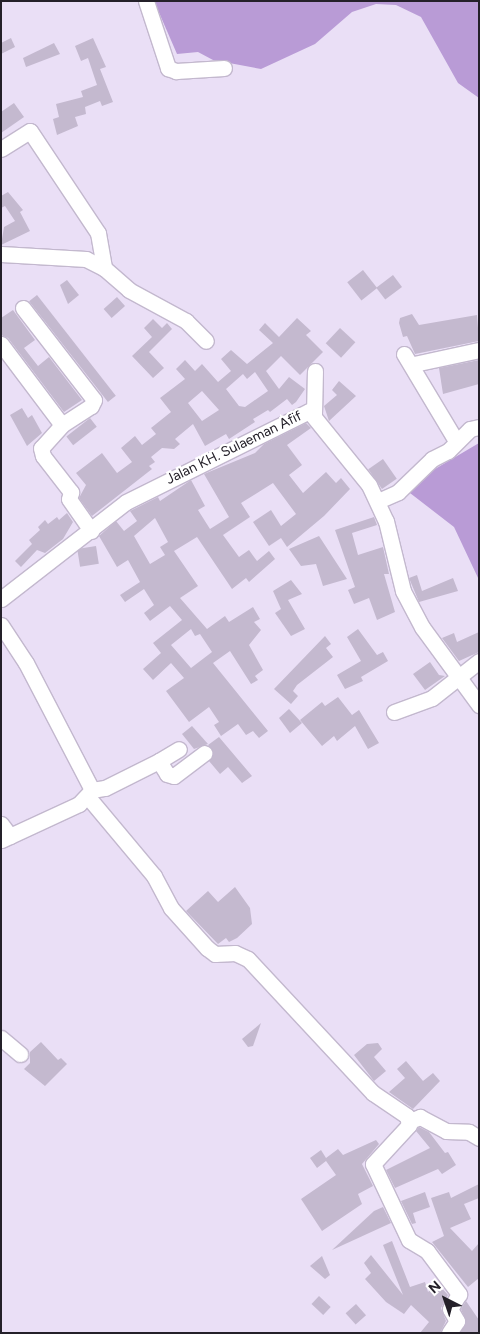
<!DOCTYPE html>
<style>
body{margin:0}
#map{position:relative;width:480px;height:1334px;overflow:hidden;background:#eadff6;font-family:Figtree,sans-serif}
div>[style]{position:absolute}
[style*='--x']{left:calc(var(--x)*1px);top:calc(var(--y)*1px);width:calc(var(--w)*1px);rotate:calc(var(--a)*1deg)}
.water>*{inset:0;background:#b99bd6}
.building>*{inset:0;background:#c4b9cf;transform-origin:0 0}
.roads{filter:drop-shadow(1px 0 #c3b8ce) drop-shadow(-1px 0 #c3b8ce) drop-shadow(0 1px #c3b8ce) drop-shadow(0 -1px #c3b8ce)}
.minor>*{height:15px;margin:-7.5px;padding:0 7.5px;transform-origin:7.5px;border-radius:7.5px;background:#fff}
span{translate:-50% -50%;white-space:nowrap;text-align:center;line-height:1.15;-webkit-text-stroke:4.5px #fff;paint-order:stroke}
.street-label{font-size:14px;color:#242029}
.frame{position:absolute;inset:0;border:2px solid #242029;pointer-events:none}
.north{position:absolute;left:420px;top:1274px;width:50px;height:50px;-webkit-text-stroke:4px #fff;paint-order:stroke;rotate:319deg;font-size:14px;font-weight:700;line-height:20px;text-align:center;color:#242029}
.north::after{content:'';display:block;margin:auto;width:18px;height:22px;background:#242029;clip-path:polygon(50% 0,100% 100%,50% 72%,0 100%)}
</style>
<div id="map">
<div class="water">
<i style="clip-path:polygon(154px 1px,479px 1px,479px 98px,458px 83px,421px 17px,396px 5px,376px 4px,352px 12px,315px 44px,261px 69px,213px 60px,198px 52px,177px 54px)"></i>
<i style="clip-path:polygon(479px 443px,479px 580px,454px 527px,410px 493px,435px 469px)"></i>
</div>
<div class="building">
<i style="clip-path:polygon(11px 38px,15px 47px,1px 54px,1px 43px)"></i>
<i style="clip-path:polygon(93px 38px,106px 67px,100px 69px,113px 102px,102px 106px,100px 101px,85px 107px,86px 114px,75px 117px,78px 126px,57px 135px,53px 119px,59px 117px,56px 104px,83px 97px,81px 91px,97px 85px,88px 58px,81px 61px,75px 46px)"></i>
<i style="clip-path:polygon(54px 43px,60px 54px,26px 67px,23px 58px)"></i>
<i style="clip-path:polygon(14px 103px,24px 117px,1px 133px,1px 112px)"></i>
<i style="clip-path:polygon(8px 192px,23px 210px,20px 212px,30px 231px,1px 245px,4px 227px,15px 221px,5px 206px,1px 208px,1px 196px)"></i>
<i style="left:363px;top:270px;width:23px;height:20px;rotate:52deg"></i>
<i style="left:393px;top:275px;width:15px;height:21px;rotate:53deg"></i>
<i style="clip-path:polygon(67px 280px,79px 295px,68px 304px,60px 285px)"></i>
<i style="left:37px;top:295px;width:128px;height:10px;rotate:52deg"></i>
<i style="left:117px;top:297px;width:12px;height:18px;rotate:48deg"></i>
<i style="clip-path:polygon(13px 310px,35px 340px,24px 348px,38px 366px,49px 357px,82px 400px,64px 412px,8px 338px,1px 335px,1px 318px)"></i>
<i style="clip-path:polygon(412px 314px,419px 325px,477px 315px,479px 341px,415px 354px,407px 336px,403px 337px,399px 323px,400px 318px)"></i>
<i style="clip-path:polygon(evenodd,297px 318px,311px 331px,306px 335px,323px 352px,300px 375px,281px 356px,266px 371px,279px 389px,289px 377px,305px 389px,296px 402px,292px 405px,287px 399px,270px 412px,268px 410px,253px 419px,255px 422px,229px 439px,226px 434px,205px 446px,193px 424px,175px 439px,180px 444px,174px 449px,162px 448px,151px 457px,155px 462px,149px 466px,152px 469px,92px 516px,79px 498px,86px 485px,76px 473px,102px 453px,117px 473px,132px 462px,121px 448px,135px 436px,142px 445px,156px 434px,151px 428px,171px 412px,160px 398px,185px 379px,176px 369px,185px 360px,195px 371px,202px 364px,218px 382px,231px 371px,221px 359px,231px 350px,247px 364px,273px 343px,259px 330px,265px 323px,279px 337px,297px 318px,255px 372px,268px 391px,245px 407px,239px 406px,226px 389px,243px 374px,247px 379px,255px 372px,297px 318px,202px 391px,219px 410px,202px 421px,188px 403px,202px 391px)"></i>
<i style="clip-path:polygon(153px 319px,162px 328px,167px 323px,172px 329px,149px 352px,164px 368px,153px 378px,132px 356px,152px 337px,144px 328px)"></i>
<i style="left:340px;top:328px;width:21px;height:21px;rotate:43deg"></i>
<i style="clip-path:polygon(479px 360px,479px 384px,443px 394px,439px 368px)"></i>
<i style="clip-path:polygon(339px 381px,356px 396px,329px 421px,324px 406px,337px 395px,332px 390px)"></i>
<i style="clip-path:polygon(22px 408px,28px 418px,32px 415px,42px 433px,27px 446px,10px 415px)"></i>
<i style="left:90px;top:418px;width:11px;height:30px;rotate:52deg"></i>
<i style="clip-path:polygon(evenodd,306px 423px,311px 428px,287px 445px,302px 465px,289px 475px,303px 493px,326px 472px,336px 483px,341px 478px,350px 489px,324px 516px,287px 547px,281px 538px,269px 546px,253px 522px,271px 510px,281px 526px,296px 514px,273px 483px,241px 503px,250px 517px,223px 535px,239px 557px,249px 550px,257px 561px,269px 551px,275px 559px,249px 582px,246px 578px,232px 589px,197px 537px,174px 551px,198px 586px,180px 598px,207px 629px,225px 616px,229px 622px,253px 607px,260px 619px,254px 622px,261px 630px,249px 645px,263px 670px,255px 676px,258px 680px,251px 684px,230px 651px,213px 663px,268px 731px,259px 738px,253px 731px,246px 735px,238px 724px,221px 736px,214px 725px,219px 722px,209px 707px,189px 722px,166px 691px,184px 678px,171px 663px,153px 680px,143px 669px,161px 653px,153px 643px,182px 620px,170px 606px,150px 621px,144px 613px,154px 605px,144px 589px,125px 602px,120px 595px,140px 582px,128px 560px,117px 567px,99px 536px,116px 521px,124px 531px,137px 521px,130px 511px,158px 497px,160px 501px,191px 480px,205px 506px,198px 510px,210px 529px,229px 517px,204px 474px,255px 453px,264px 444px,306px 423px,155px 518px,168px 542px,160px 547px,165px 555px,150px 564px,134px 536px,155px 518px,306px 423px,191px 629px,195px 636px,200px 634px,212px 652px,191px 668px,171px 645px,191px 629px)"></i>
<i style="left:383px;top:459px;width:24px;height:18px;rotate:55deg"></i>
<i style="clip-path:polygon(67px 513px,73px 522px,63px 539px,45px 553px,37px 550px,21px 567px,15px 561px,32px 544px,29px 540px,40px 530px,38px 527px,45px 520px,48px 524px,57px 517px,59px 520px)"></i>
<i style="clip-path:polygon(374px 517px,377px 525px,352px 533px,358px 555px,383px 547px,389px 574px,384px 574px,395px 612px,377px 620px,369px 598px,354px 604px,348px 590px,355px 587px,335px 530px)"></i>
<i style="clip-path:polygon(319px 536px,347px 579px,323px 586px,316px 564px,301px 566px,289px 549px)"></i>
<i style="left:96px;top:546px;width:18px;height:19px;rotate:81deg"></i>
<i style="clip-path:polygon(417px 575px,422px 591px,453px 578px,458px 591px,419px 602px,409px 578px)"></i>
<i style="clip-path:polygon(291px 580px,302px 594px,288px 600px,305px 629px,291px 636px,275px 613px,281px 609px,273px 591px)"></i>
<i style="clip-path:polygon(358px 629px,377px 655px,383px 652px,388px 661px,361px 677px,363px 681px,345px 689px,337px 675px,361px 661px,347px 637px)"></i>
<i style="clip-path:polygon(479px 632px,479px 652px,459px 661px,442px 638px,454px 633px,457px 642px)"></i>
<i style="clip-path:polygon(325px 636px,331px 644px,326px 648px,333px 657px,297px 685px,293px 691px,298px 696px,291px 704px,274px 689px)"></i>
<i style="clip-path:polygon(430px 662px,439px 675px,445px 676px,425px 690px,413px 674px)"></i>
<i style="clip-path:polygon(338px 697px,352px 715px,359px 710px,379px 743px,368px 749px,355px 726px,337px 741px,334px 736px,322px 746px,300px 720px,322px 702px,325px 706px)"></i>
<i style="clip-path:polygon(289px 709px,302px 723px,290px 733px,279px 718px)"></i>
<i style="clip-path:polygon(192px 726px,208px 744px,194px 749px,182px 734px)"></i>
<i style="clip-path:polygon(219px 737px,252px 776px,242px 783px,228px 767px,220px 774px,209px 761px,213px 752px,208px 745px)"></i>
<i style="clip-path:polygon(235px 887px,250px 908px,252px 924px,237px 938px,229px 942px,226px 938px,218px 944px,186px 911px,208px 891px,218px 902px)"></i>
<i style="clip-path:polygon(261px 1023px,253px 1046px,248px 1047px,242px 1039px)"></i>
<i style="clip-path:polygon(41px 1042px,58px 1060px,61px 1058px,67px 1064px,45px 1086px,24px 1069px,30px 1063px,30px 1052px)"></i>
<i style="clip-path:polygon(378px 1043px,382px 1049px,374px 1057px,386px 1071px,374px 1081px,354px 1055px,367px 1044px)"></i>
<i style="clip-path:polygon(406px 1061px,423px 1081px,433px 1073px,440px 1081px,413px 1109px,389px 1092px,405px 1078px,397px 1069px)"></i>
<i style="clip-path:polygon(419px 1127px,429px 1132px,445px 1153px,448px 1152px,456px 1165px,442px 1174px,438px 1169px,395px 1188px,386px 1170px,430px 1148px,416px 1131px)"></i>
<i style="clip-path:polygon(376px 1140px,379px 1144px,362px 1164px,373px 1186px,358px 1194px,362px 1204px,322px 1231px,301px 1199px,336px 1175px,326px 1161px,317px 1168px,310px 1158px,321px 1150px,326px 1158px,338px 1149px,343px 1155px)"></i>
<i style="clip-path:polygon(479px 1184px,479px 1198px,464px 1204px,471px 1219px,450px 1228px,472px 1251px,479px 1243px,479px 1278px,468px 1287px,432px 1242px,444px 1236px,431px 1198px,449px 1192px,451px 1198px)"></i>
<i style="clip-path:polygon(425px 1192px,430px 1207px,413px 1213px,416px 1223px,412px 1224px,401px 1201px)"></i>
<i style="clip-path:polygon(383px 1207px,391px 1223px,332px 1250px,374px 1211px)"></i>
<i style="clip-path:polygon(392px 1241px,410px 1287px,425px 1282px,428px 1292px,437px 1283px,448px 1295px,441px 1308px,446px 1321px,440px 1333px,420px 1333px,429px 1322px,411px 1305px,404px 1314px,386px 1302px,365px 1279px,371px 1273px,364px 1263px,371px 1255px,403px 1295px,383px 1245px)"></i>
<i style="clip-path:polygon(322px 1256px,330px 1275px,325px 1279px,310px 1266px)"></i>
<i style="left:319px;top:1296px;width:16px;height:11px;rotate:43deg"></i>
<i style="clip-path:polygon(466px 1301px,479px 1320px,479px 1333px,460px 1333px,466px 1322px,461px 1309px)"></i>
<i style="left:356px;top:1304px;width:15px;height:14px;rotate:48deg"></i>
</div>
<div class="roads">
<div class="minor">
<i style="--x:146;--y:1;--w:71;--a:71.8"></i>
<i style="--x:168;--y:68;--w:9;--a:21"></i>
<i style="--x:176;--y:71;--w:48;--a:-3.6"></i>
<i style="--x:1;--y:149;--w:34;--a:-32"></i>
<i style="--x:30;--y:131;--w:123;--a:56.3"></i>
<i style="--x:98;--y:233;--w:36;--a:80"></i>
<i style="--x:1;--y:254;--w:85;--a:3.4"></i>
<i style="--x:86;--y:259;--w:20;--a:27"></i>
<i style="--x:104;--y:268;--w:33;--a:41"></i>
<i style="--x:129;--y:290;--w:65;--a:28.5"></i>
<i style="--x:186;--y:321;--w:28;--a:45"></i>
<i style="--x:23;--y:308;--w:116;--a:52.3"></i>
<i style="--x:94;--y:400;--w:7;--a:117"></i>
<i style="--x:91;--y:406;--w:35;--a:147"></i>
<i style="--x:1;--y:344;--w:101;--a:53"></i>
<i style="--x:62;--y:425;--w:31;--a:132"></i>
<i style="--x:41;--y:448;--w:8;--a:76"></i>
<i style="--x:43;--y:456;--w:46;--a:52.1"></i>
<i style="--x:71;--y:492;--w:7;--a:106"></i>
<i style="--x:69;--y:499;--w:39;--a:55"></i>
<i style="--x:404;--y:354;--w:101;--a:59.1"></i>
<i style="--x:414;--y:364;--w:66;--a:-12.2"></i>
<i style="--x:314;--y:414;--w:43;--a:-88.7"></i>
<i style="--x:378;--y:501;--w:22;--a:-24"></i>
<i style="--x:398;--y:492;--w:47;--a:-44.1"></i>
<i style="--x:432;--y:459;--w:18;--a:-27"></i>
<i style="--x:448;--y:451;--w:31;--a:-45"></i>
<i style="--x:470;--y:429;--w:9;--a:-13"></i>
<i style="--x:1;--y:599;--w:158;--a:-37.8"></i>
<i style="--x:126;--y:502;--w:204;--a:-26.4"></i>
<i style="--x:309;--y:411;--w:95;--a:51"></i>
<i style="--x:369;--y:485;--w:40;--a:65"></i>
<i style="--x:386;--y:521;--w:72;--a:76.3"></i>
<i style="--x:403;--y:591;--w:41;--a:62.2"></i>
<i style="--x:422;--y:627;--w:97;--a:53.8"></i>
<i style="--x:1;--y:625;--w:45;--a:56.7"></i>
<i style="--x:26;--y:663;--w:143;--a:62.5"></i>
<i style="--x:92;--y:790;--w:19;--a:133"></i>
<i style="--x:79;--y:804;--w:86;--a:155.2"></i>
<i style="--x:394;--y:712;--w:40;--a:-20.2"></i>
<i style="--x:432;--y:698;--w:60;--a:-38.2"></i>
<i style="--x:159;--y:761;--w:23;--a:-31"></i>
<i style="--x:92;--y:790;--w:13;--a:-9"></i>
<i style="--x:105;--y:788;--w:60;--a:-26.6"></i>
<i style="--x:159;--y:761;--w:15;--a:58"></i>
<i style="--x:167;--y:774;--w:7;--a:16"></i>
<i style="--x:174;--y:776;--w:38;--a:-37"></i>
<i style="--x:88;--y:797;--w:103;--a:50.1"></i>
<i style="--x:154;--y:876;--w:36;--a:62"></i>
<i style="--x:171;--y:908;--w:54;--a:48"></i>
<i style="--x:207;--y:948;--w:10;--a:37"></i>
<i style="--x:215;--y:954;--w:20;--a:-3"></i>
<i style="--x:235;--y:953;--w:14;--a:25"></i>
<i style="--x:248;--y:959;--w:183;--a:47"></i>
<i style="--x:373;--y:1093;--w:41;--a:34.1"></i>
<i style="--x:407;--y:1116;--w:9;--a:77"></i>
<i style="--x:409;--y:1125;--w:53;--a:132.7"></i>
<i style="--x:373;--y:1164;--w:84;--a:64.7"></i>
<i style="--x:409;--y:1240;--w:21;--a:31"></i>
<i style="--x:427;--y:1251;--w:54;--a:53.3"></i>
<i style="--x:459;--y:1294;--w:17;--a:121"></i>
<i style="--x:450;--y:1309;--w:14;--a:60"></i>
<i style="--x:457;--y:1321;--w:14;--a:124"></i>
<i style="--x:1;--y:824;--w:15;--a:53"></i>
<i style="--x:1;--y:1038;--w:25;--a:40"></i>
<i style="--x:410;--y:1121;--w:11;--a:-22"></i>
<i style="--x:420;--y:1117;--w:30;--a:28"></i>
<i style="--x:446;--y:1131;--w:23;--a:2"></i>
<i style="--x:469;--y:1132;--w:12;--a:31"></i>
</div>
</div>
<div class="street-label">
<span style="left:234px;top:448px;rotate:-26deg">Jalan KH. Sulaeman Afif</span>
</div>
<div class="frame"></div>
<div class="north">N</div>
</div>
